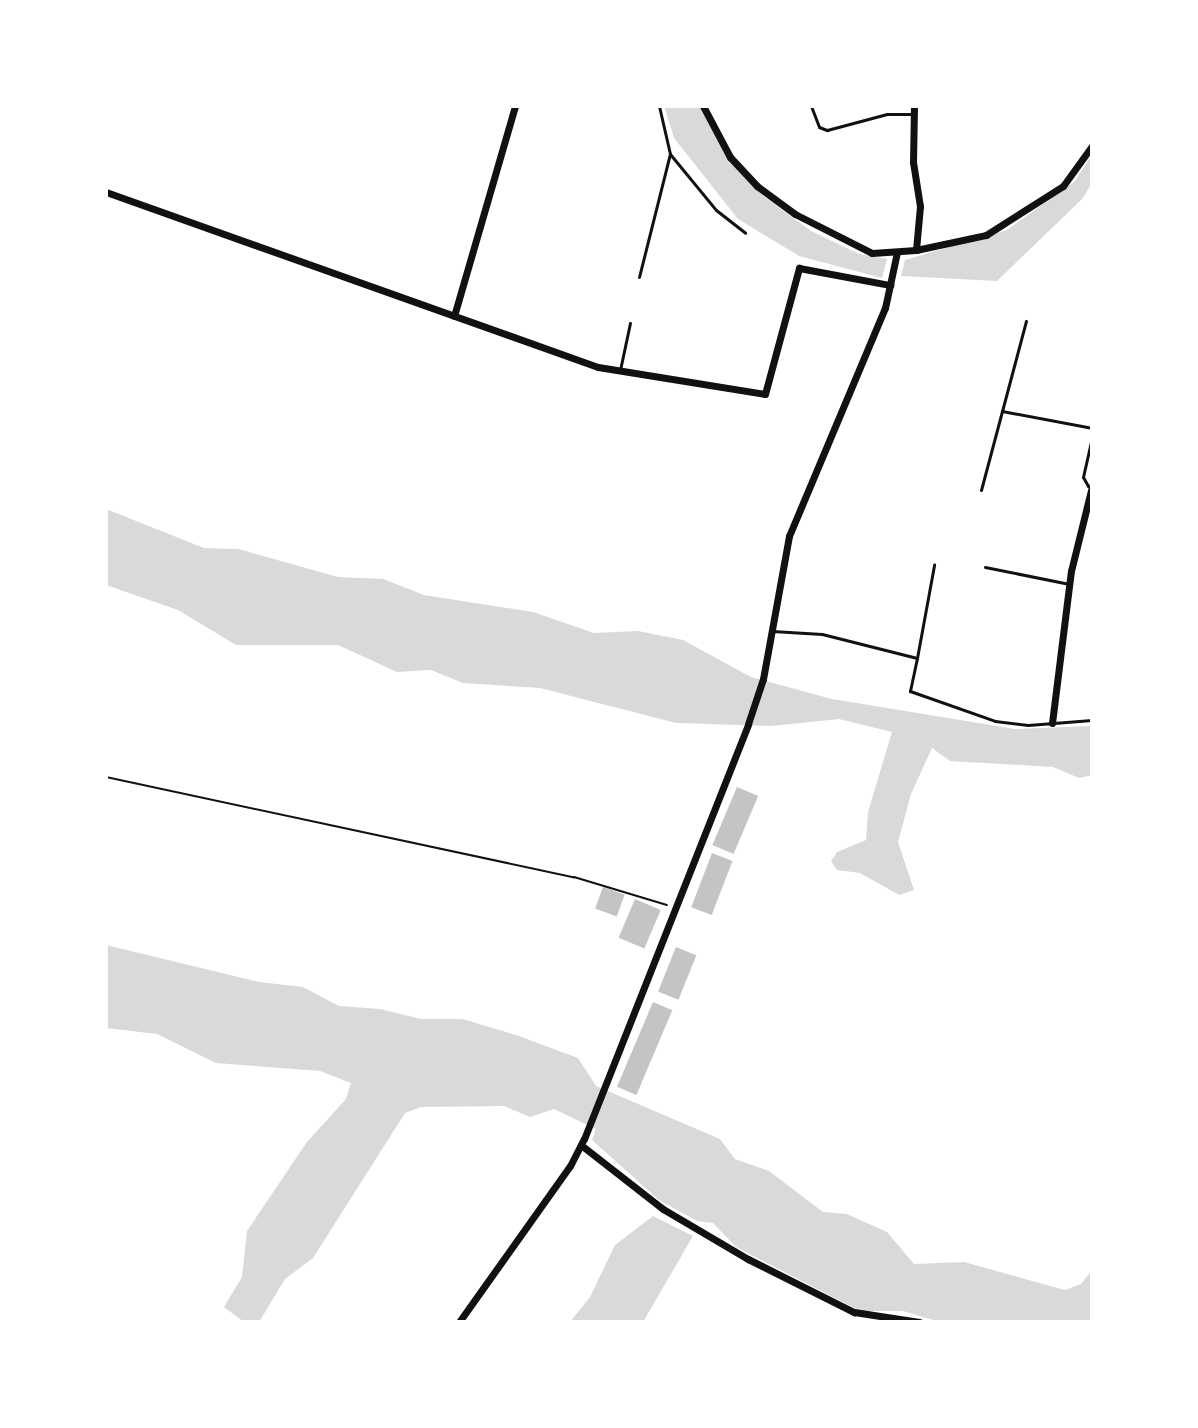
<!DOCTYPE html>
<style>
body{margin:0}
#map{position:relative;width:1198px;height:1428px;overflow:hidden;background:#fff;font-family:"Golos Text",sans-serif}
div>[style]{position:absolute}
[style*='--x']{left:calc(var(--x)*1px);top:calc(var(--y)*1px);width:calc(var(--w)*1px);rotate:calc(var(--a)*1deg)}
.water>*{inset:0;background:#d9d9d9}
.building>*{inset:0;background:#c4c4c4;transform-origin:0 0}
.path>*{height:2px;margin:-1px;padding:0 1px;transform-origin:1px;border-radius:1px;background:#111}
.service>*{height:3px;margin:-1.5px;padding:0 1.5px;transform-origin:1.5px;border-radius:1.5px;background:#111}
.minor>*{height:7px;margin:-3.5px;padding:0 3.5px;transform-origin:3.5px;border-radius:3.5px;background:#111}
span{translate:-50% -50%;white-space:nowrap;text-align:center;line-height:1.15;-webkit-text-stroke:6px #fff;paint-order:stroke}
.frame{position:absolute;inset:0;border:108px solid #fff;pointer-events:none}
</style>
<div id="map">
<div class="water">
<i style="clip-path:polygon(664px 106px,699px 106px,725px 154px,763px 196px,811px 231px,859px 254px,887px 259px,882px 278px,799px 256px,738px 219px,674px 138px)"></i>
<i style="clip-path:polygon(1092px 155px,1092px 183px,1082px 199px,997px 281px,901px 276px,905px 260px,1007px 230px,1074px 182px)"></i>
<i style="clip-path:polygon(106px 509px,204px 548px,238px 549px,338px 577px,383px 579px,424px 595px,533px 612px,594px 633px,638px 631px,683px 640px,751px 677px,832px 699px,1015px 729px,1092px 726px,1092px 775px,1079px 778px,1053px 767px,950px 761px,932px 748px,911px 794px,898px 842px,914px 890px,899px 895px,860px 873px,837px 870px,831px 861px,837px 852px,866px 840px,868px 812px,892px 732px,839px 719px,771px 726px,676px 723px,540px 688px,463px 683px,431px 670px,397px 672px,338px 645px,236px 645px,178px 610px,106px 585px)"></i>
<i style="clip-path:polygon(106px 945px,259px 982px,303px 987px,339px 1006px,380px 1009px,421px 1019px,463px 1019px,519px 1036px,578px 1058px,596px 1086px,720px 1139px,735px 1159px,769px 1171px,823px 1212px,847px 1214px,887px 1232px,914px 1264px,964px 1262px,1065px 1290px,1081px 1284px,1092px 1270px,1092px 1322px,940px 1322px,903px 1311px,860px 1311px,736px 1247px,713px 1223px,697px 1221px,659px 1200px,592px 1140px,596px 1129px,554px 1109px,530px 1117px,504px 1106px,421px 1107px,405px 1113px,313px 1258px,285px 1279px,259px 1322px,244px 1322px,224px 1307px,242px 1277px,247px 1231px,307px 1142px,346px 1099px,351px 1083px,320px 1071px,216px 1063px,157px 1034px,106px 1028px)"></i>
<i style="clip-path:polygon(653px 1216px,693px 1236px,643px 1322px,570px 1322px,590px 1297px,615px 1245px)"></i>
</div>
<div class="building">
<i style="left:737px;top:787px;width:23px;height:63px;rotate:23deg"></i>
<i style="left:712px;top:853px;width:22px;height:58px;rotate:21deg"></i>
<i style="left:603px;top:887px;width:23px;height:23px;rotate:20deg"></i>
<i style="left:635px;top:899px;width:28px;height:42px;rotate:23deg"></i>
<i style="left:676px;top:947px;width:22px;height:48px;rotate:22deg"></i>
<i style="left:653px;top:1002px;width:21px;height:92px;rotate:23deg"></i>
</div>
<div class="path">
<i style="--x:106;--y:777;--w:479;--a:12.1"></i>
<i style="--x:574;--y:877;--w:97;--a:16.8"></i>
</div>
<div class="service">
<i style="--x:659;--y:106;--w:49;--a:77.1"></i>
<i style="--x:670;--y:154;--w:72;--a:50.6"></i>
<i style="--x:716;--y:210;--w:37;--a:38"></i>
<i style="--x:811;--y:106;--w:22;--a:69"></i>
<i style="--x:819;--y:127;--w:9;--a:21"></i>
<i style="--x:827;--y:130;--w:62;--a:-14.9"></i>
<i style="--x:887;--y:114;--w:27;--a:0"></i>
<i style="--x:639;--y:277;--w:127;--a:-75.9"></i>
<i style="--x:620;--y:370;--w:48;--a:-78"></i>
<i style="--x:1002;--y:411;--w:92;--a:10.7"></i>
<i style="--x:1088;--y:486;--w:10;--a:-119"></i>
<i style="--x:1083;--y:477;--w:41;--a:-77.3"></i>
<i style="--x:981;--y:490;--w:175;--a:-75.1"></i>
<i style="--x:985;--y:567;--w:86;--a:11.4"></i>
<i style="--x:772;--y:631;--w:50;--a:3.4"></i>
<i style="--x:822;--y:634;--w:98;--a:14.2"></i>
<i style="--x:917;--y:658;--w:34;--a:102"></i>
<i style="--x:910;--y:691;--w:90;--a:19.4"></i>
<i style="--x:995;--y:721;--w:33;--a:7"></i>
<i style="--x:1028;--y:725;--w:64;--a:-4.5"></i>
<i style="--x:917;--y:658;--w:95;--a:-79.6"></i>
</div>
<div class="minor">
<i style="--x:703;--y:106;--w:58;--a:62.1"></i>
<i style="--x:730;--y:157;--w:40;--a:47"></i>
<i style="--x:757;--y:186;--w:47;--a:36.4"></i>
<i style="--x:795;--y:214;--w:86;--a:26.9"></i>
<i style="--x:872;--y:253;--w:44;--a:-3.9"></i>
<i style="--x:916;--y:250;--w:72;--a:-12.1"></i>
<i style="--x:986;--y:235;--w:91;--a:-32.5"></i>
<i style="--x:1063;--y:186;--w:49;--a:-54.1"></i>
<i style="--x:914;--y:106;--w:56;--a:91"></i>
<i style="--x:913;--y:162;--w:45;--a:81"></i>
<i style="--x:920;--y:206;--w:44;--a:95.2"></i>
<i style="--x:106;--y:192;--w:522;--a:19.58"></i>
<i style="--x:598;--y:367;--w:169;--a:9.2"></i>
<i style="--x:765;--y:394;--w:131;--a:-74.9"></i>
<i style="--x:799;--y:268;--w:93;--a:10.6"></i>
<i style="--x:454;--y:316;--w:219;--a:-73.8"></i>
<i style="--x:1052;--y:723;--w:153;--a:-82.9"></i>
<i style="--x:1071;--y:571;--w:88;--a:-76.1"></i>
<i style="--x:581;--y:1145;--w:104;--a:38"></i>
<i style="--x:663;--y:1209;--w:99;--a:30.5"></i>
<i style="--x:748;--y:1259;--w:119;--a:26.6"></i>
<i style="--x:854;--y:1312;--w:66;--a:8.7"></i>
<i style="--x:459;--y:1322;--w:191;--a:-54.6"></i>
<i style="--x:570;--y:1166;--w:30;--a:-63"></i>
<i style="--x:584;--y:1139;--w:446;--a:-68.4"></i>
<i style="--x:748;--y:724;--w:47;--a:-71.6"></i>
<i style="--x:763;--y:679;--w:145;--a:-79.7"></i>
<i style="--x:789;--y:536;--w:247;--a:-67.2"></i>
<i style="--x:885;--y:308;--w:57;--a:-77.9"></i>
</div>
<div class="frame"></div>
</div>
